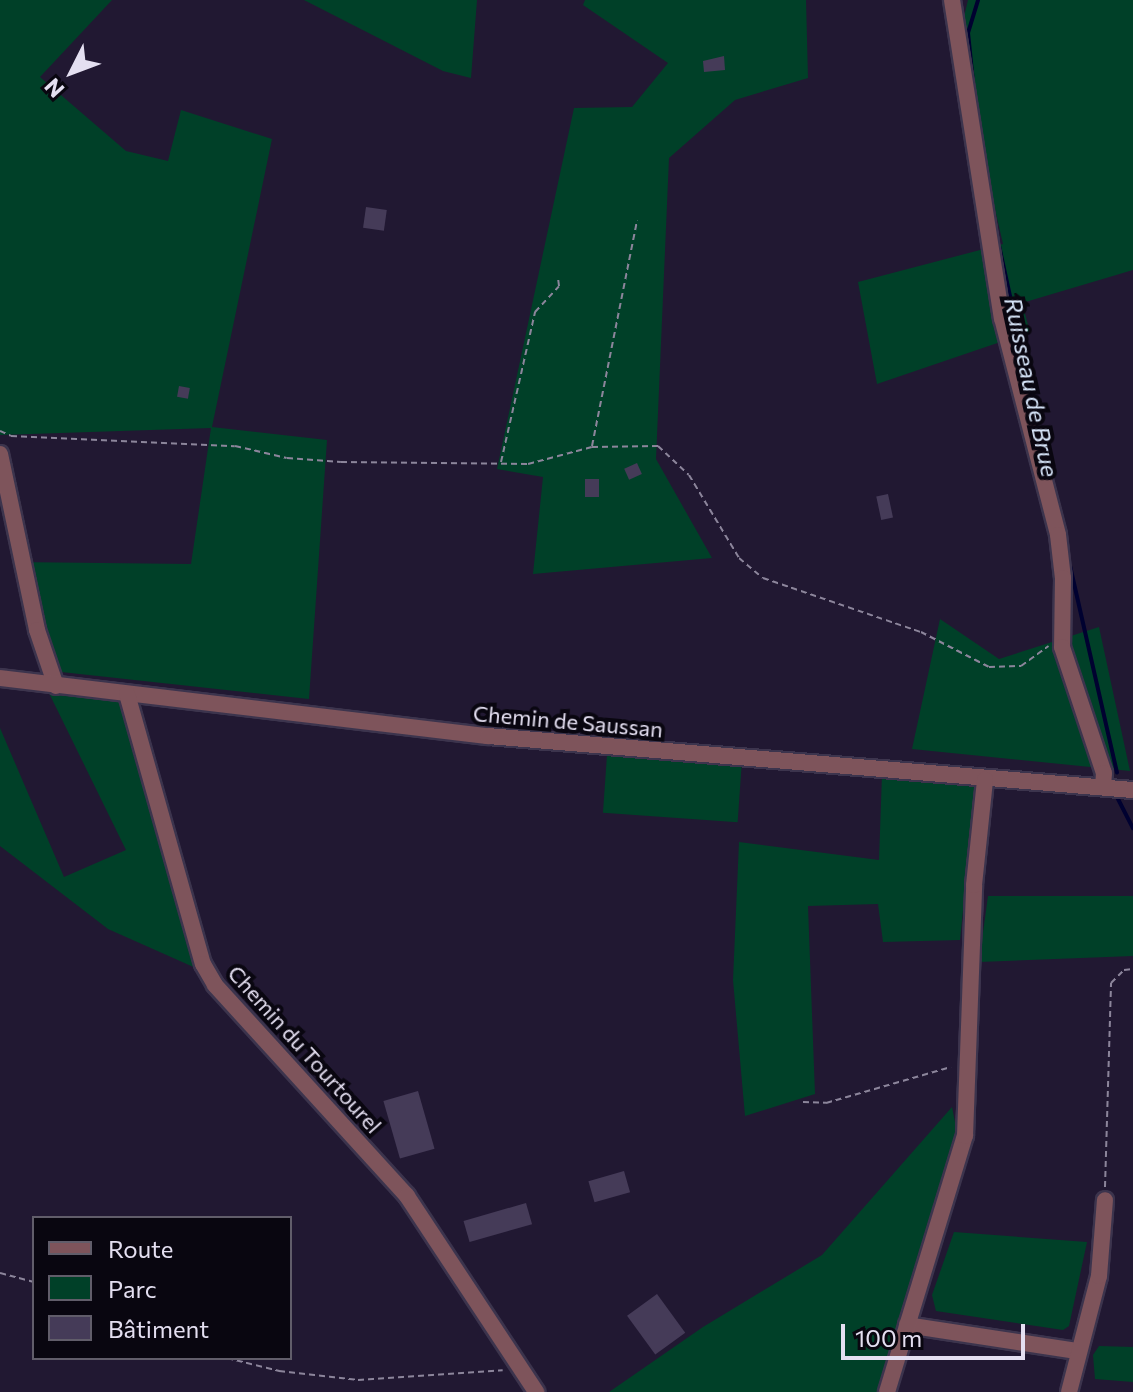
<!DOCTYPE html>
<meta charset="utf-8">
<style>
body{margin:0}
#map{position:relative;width:1133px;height:1392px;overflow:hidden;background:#211832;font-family:Commissioner,sans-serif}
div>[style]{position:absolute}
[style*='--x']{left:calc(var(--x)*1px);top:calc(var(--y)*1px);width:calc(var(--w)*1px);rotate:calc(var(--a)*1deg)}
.green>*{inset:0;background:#004028;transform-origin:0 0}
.stream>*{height:4px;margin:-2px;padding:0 2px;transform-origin:2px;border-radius:2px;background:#000130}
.building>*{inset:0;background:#453b58;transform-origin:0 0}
.path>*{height:2px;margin-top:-1px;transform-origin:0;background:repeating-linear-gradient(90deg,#8c859b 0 6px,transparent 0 10px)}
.roads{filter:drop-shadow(2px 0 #3c344d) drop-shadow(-2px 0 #3c344d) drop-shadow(0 2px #3c344d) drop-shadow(0 -2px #3c344d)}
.minor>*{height:16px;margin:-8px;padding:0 8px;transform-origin:8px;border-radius:8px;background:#7e545b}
span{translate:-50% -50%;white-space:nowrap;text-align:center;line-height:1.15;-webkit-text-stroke:8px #090610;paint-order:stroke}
.street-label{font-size:22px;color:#e4dff1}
.water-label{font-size:24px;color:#d7e5f9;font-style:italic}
.legend{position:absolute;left:32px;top:1216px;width:260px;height:144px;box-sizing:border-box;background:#090610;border:2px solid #615d6a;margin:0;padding:10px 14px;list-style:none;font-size:24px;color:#e4dff1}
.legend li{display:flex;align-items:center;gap:16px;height:40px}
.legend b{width:40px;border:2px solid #615d6a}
.north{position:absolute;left:32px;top:32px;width:80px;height:80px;-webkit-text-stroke:6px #090610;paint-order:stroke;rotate:228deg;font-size:22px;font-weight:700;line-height:32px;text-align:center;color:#e4dff1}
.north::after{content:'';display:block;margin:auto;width:28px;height:36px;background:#e4dff1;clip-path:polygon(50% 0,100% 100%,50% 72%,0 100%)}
.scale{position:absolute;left:841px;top:1324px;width:184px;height:36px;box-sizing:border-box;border:4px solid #e4dff1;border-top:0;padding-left:10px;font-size:24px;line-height:28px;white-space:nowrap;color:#e4dff1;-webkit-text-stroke:6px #090610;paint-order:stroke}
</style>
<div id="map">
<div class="green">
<i style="clip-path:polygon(0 0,112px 0,40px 77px,126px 151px,168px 161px,181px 110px,272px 139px,212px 427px,327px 440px,309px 699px,43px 670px,13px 562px,191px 564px,211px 428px,0 435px)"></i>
<i style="clip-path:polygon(304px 0,477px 0,471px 78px,443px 71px)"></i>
<i style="clip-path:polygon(585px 0,806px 0,808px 78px,735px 100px,669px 158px,656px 459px,712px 558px,533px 574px,543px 477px,497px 469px,574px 108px,632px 107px,668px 63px,583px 5px)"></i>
<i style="clip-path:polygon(968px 0,1133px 0,1133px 270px,1022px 303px,1030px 332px,877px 384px,858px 282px,1003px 244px,982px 153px,963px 21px)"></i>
<i style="clip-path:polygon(940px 619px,999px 659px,1099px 627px,1130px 771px,912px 749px)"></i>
<i style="clip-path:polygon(47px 689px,122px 701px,198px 969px,108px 929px,0 846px,0 728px,64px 877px,126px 850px)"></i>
<i style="left:607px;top:755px;width:135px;height:58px;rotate:4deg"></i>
<i style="clip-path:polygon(882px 774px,976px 782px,960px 940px,883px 942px,878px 904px,808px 906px,815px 1094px,745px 1116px,733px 980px,739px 842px,879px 860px)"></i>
<i style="clip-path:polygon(988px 896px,1133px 896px,1133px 956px,979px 962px)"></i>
<i style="clip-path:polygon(952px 1107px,958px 1137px,879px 1392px,609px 1392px,703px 1327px,822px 1255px)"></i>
<i style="clip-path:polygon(954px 1232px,1087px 1242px,1069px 1326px,1063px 1330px,936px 1311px,932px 1295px)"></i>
<i style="clip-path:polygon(1099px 1346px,1133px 1347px,1133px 1382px,1095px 1379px,1093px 1355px)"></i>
</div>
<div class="stream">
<i style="--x:973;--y:82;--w:49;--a:-95.8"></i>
<i style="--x:968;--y:33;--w:34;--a:-73"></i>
<i style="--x:998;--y:241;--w:203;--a:77.7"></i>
<i style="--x:1068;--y:557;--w:221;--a:77.2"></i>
<i style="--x:1117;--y:797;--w:35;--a:63"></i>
</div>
<div class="building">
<i style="clip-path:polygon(724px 56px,725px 70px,704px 72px,703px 61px)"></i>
<i style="left:366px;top:207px;width:21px;height:21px;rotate:8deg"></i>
<i style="left:179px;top:386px;width:11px;height:11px;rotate:10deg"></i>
<i style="left:637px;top:463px;width:12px;height:14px;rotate:66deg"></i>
<i style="left:585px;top:479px;width:14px;height:18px"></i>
<i style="left:888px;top:494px;width:24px;height:12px;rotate:78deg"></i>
<i style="left:418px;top:1091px;width:60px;height:36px;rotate:74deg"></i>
<i style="left:624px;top:1171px;width:22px;height:37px;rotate:74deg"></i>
<i style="left:526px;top:1203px;width:22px;height:65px;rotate:74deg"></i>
<i style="left:657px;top:1294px;width:48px;height:37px;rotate:54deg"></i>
</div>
<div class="path">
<i style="--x:0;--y:431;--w:12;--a:24"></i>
<i style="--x:11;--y:436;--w:224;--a:2.6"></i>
<i style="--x:235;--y:446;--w:53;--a:13"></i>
<i style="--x:287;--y:458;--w:54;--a:4.2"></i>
<i style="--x:341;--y:462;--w:187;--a:0.6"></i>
<i style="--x:528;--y:464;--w:66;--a:-14.9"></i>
<i style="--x:592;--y:447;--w:66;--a:-0.9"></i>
<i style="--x:658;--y:446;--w:42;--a:43.1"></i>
<i style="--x:689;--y:475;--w:97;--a:58.9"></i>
<i style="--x:739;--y:558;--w:31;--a:40"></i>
<i style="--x:763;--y:578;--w:167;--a:18.9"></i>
<i style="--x:921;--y:632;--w:76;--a:27.2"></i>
<i style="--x:989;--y:667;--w:32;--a:-2"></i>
<i style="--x:1021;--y:666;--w:34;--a:-36"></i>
<i style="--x:592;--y:446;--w:230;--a:-78.7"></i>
<i style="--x:501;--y:462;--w:154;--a:-77.2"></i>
<i style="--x:535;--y:312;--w:35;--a:-47"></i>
<i style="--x:559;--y:286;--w:8;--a:-97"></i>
<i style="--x:803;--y:1102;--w:23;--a:2"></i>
<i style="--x:826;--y:1103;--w:130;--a:-16.1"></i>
<i style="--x:1105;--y:1187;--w:204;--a:-88.3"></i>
<i style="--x:1111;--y:983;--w:18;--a:-45"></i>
<i style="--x:1124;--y:970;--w:9;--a:-6"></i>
<i style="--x:0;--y:1273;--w:35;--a:15"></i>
<i style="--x:227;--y:1358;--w:54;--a:14"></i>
<i style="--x:279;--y:1371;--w:80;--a:6.5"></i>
<i style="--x:358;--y:1380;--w:145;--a:-3.9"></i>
</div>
<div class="roads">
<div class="minor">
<i style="--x:952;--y:0;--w:322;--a:81.1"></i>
<i style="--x:1002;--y:318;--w:224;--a:75.5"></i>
<i style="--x:1058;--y:535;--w:43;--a:83.4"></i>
<i style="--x:1063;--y:578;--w:69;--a:90.8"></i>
<i style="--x:1062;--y:647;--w:133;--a:71.6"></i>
<i style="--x:1104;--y:773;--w:13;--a:94"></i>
<i style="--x:0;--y:454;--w:180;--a:78.1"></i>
<i style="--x:37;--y:630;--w:59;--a:71.3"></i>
<i style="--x:0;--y:678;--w:491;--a:6.8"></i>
<i style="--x:488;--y:736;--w:647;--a:4.79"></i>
<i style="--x:127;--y:694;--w:280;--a:74.3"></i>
<i style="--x:203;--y:964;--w:24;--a:60"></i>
<i style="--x:215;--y:985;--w:285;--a:47.7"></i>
<i style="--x:407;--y:1196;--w:235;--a:56.6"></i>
<i style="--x:907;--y:1325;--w:172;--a:8.7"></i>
<i style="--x:887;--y:1392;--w:268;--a:-73.1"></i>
<i style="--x:965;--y:1136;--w:251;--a:-87.9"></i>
<i style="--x:974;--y:885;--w:106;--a:-84"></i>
<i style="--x:1069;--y:1392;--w:120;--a:-75.5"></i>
<i style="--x:1099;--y:1276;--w:76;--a:-85.5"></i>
</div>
</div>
<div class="street-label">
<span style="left:568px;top:721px;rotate:5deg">Chemin de Saussan</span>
<span style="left:305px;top:1049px;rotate:48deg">Chemin du Tourtourel</span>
</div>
<div class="water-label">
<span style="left:1032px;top:387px;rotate:78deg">Ruisseau de Brue</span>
</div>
<ul class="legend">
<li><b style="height:10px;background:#7e545b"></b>Route</li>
<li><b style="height:22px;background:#004028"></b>Parc</li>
<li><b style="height:22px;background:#453b58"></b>Bâtiment</li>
</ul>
<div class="north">N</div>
<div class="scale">100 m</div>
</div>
